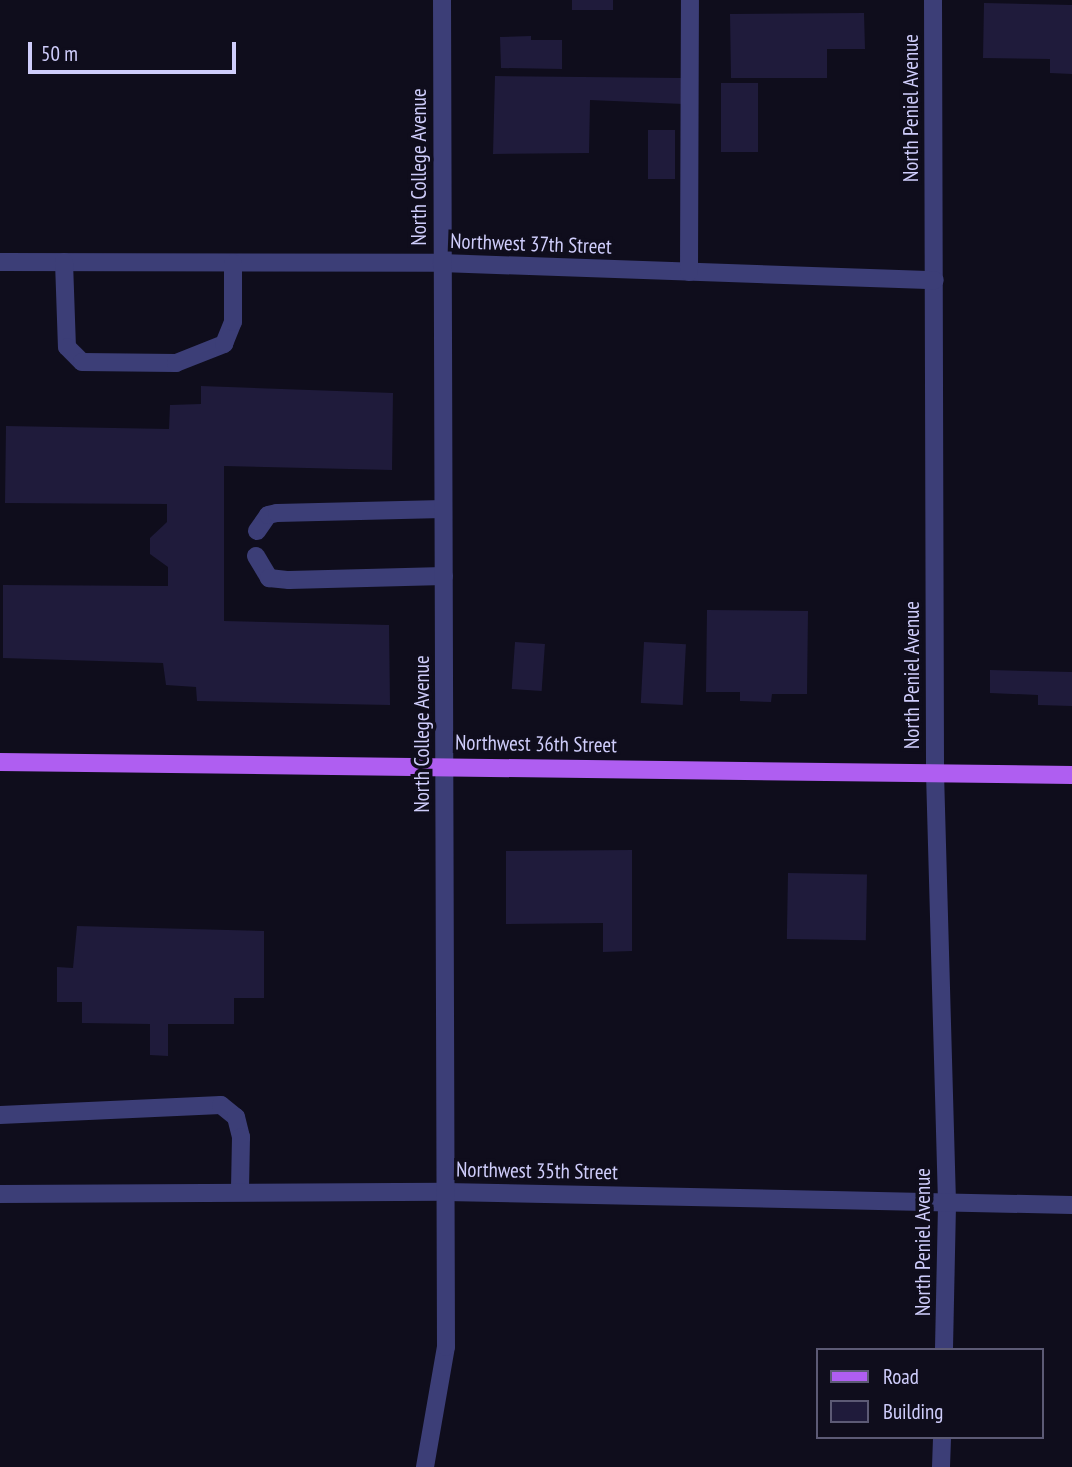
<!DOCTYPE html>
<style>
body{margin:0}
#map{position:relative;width:1072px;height:1467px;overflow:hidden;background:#0f0d1c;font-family:"PT Sans Narrow",sans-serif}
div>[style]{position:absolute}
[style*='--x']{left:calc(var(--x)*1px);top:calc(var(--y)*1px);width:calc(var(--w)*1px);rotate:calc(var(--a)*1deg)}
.building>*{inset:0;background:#1f1b3b;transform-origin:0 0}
.minor>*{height:18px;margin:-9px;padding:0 9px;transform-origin:9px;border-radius:9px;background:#3c3e77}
.major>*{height:18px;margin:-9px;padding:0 9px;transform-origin:9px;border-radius:9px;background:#af5ef1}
span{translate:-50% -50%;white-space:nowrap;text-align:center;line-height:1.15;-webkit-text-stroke:7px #0f0d1c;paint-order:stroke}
.street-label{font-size:21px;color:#cfcdfb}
.legend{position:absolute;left:816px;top:1348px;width:228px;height:91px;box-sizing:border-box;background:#0f0d1c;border:2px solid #5c5a75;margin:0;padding:9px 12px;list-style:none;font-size:21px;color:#cfcdfb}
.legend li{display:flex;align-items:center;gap:14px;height:35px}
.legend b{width:35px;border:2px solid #5c5a75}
.scale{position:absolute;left:28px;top:42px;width:208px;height:32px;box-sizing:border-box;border:4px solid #cfcdfb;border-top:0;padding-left:9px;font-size:21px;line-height:24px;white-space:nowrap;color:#cfcdfb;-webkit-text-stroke:5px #0f0d1c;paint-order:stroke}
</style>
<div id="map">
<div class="building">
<i style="left:572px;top:0;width:41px;height:10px"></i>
<i style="clip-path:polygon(984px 3px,1072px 5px,1072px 74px,1050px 73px,1050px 59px,983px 58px)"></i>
<i style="clip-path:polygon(864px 13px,865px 49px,827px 49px,827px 78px,731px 78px,730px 14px)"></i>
<i style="clip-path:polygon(531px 36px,531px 40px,562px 40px,562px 69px,501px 68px,500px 37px)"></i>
<i style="clip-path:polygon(495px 76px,682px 78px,683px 104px,590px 100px,589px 153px,493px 154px)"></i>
<i style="left:721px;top:83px;width:37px;height:69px"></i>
<i style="left:648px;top:130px;width:27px;height:49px"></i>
<i style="clip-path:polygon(201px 386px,393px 393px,392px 470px,224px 466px,224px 621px,389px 625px,390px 705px,197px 701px,196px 687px,166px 685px,163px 663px,3px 658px,3px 585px,168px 586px,168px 567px,150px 554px,150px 538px,167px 522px,167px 504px,5px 503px,6px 426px,169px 429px,170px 405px,201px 404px)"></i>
<i style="clip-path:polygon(707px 610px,808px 611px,807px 694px,772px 694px,771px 702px,740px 701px,740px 692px,706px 692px)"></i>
<i style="left:515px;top:642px;width:30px;height:47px;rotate:4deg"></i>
<i style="left:644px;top:642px;width:42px;height:61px;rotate:3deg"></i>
<i style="clip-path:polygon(990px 670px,1072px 672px,1072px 706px,1038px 705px,1038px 695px,990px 693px)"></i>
<i style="clip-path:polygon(632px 850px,632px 951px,603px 952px,603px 923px,506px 924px,506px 851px)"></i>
<i style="left:788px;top:873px;width:79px;height:66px;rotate:1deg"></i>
<i style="clip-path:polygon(77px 926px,264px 931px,264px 998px,234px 998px,234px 1024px,168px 1024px,168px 1056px,150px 1055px,150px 1024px,82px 1023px,82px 1002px,57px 1002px,57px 967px,73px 968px)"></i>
</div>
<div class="minor">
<i style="--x:933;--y:0;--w:773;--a:89.85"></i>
<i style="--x:935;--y:773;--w:432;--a:88.4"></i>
<i style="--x:947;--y:1205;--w:145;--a:91.2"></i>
<i style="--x:0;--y:262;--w:441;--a:0.1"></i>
<i style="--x:441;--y:263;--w:494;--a:2"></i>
<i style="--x:64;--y:262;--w:85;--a:88"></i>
<i style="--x:67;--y:347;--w:21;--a:45"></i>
<i style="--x:82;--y:362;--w:94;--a:0.6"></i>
<i style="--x:176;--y:363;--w:52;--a:-21.6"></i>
<i style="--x:224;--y:344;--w:24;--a:-68"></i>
<i style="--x:233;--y:322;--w:59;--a:-90"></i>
<i style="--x:689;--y:272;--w:272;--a:-89.8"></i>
<i style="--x:257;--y:531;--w:19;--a:-55"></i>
<i style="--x:268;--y:515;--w:9;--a:-13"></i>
<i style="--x:277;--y:513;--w:166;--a:-1.4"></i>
<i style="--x:256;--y:556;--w:26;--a:59"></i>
<i style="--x:269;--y:578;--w:20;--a:6"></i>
<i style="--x:289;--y:580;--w:155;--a:-1.5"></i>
<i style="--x:0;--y:1115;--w:221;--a:-2.6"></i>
<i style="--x:221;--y:1105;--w:19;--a:39"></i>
<i style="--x:236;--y:1117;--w:21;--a:76"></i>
<i style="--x:241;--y:1137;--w:53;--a:91.1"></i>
<i style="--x:0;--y:1194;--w:446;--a:-0.3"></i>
<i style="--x:446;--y:1192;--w:626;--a:1.19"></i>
<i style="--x:425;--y:1467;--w:122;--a:-80.1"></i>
<i style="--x:446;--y:1347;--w:1347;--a:-90.17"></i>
<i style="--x:941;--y:1467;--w:30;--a:-88"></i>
</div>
<div class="major">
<i style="--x:0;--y:762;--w:1072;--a:0.69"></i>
</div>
<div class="street-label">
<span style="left:911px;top:108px;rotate:-90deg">North Peniel Avenue</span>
<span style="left:419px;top:167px;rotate:-90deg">North College Avenue</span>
<span style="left:531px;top:244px;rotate:2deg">Northwest 37th Street</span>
<span style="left:912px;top:675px;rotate:-90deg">North Peniel Avenue</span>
<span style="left:422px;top:734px;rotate:-90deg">North College Avenue</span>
<span style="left:536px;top:744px;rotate:1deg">Northwest 36th Street</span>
<span style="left:537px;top:1171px;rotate:1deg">Northwest 35th Street</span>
<span style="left:923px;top:1242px;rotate:-90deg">North Peniel Avenue</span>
</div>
<ul class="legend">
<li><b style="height:9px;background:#af5ef1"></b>Road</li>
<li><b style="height:19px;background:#1f1b3b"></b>Building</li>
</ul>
<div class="scale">50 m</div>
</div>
